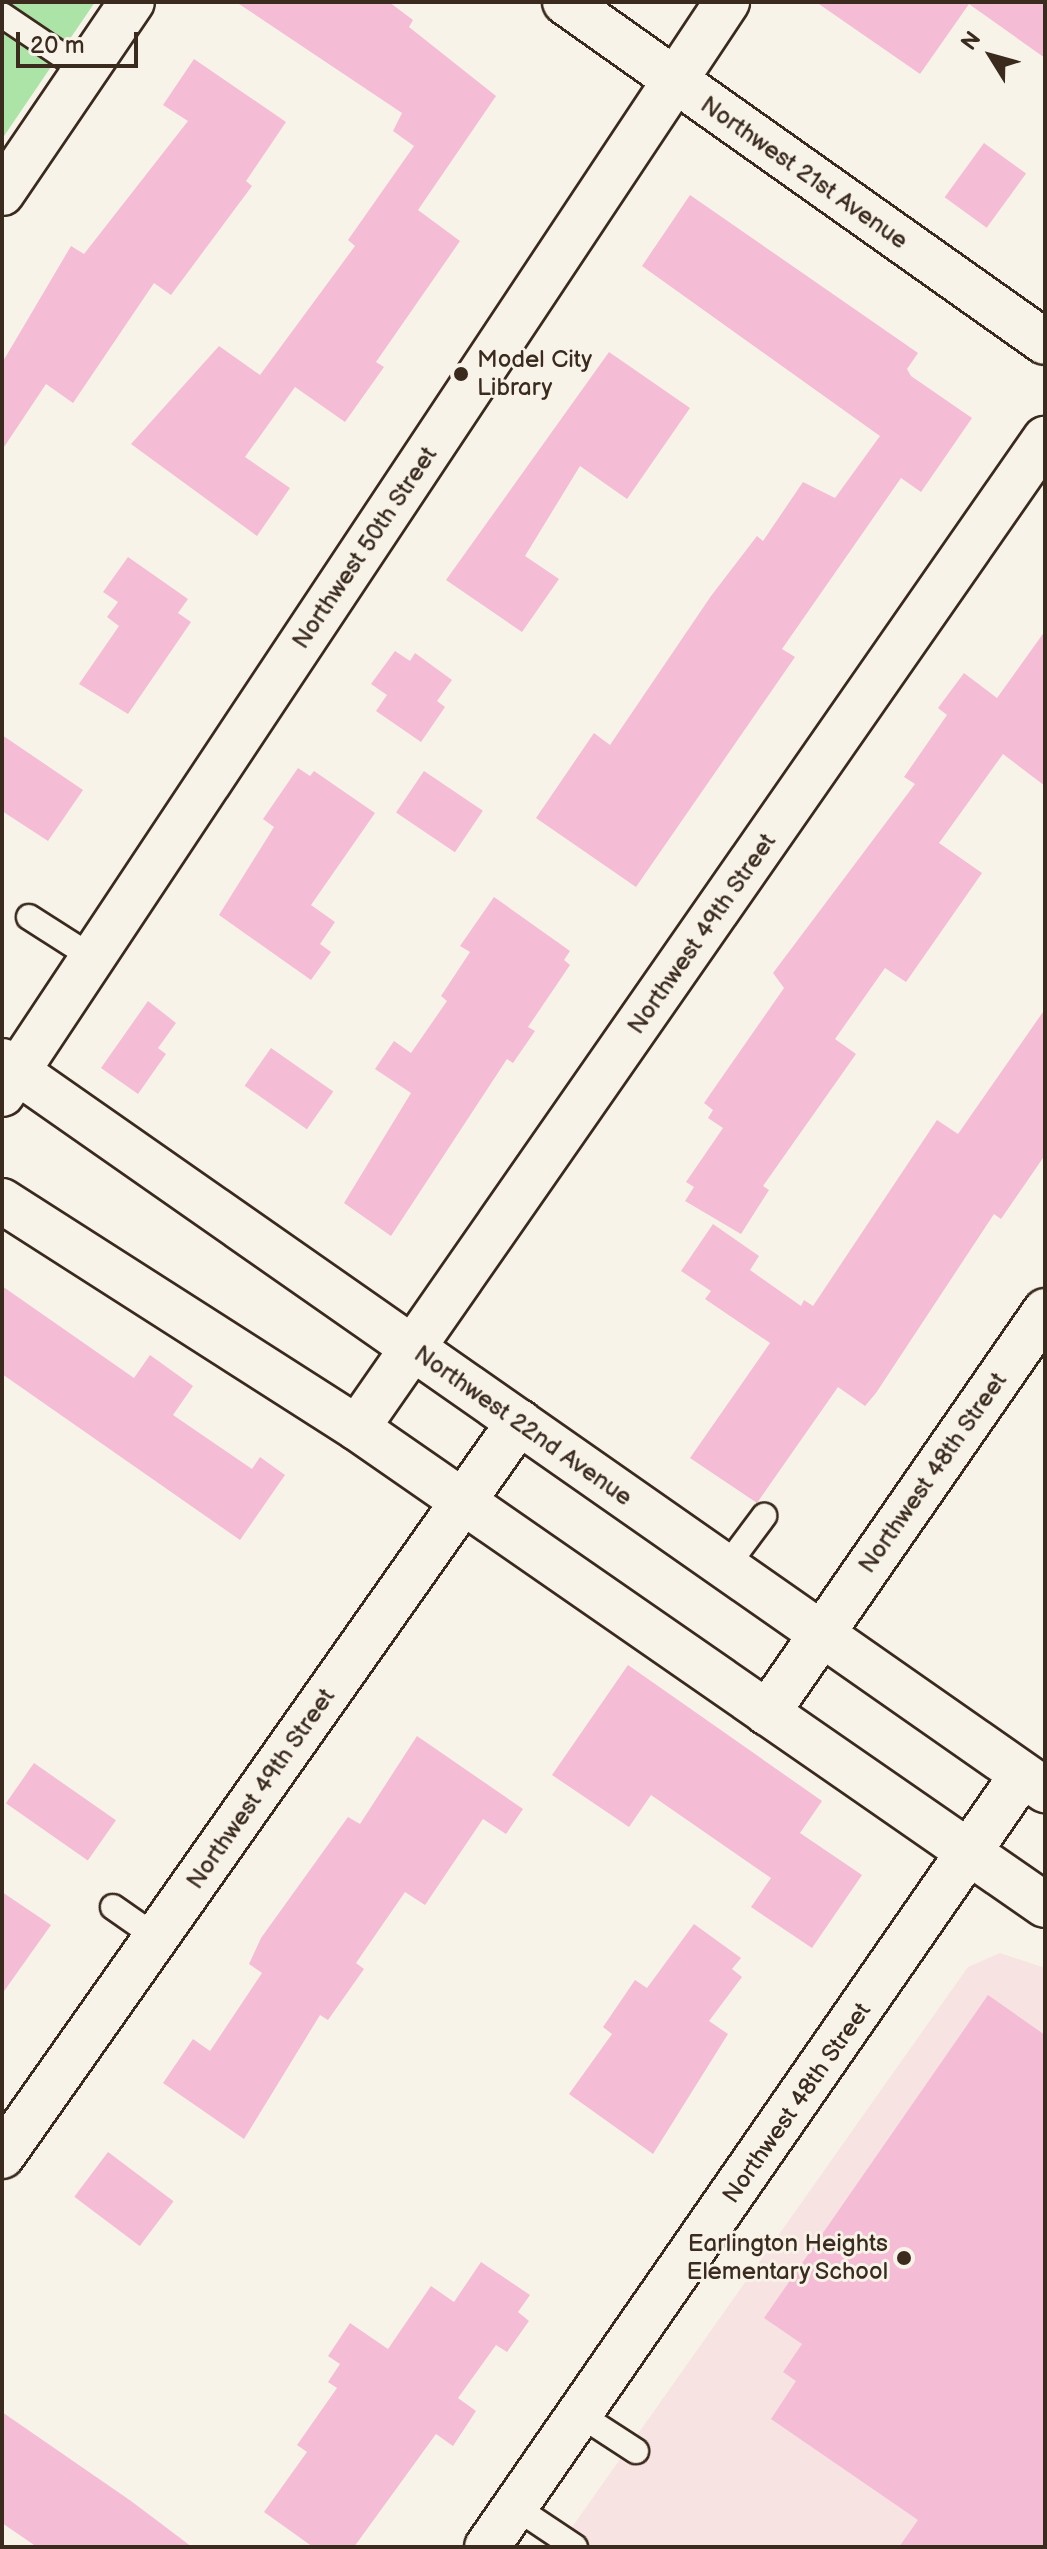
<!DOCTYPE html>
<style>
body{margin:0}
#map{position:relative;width:1047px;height:2549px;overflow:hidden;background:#f7f3e8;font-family:"Balsamiq Sans",sans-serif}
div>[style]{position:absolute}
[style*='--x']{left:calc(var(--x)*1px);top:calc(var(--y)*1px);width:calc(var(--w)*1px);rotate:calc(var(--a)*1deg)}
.built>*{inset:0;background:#f6e3e2}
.green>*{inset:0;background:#ace3a6}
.building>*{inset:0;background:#f4bdd5;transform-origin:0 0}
.roads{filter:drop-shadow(2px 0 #3b2a1e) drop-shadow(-2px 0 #3b2a1e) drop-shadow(0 2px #3b2a1e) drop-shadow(0 -2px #3b2a1e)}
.lane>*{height:24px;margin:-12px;padding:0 12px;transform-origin:12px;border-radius:12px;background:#f7f3e8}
.street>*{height:44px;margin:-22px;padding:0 22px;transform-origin:22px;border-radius:22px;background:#f7f3e8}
.secondary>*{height:44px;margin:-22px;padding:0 22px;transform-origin:22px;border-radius:22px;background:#f7f3e8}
.dots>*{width:22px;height:22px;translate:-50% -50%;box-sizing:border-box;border:4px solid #f7f3e8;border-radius:50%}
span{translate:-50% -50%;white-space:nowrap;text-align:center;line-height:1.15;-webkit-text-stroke:6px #f7f3e8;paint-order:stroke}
.street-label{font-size:24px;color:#3b2a1e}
.poi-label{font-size:24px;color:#3b2a1e}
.left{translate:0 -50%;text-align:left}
.right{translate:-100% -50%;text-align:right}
.frame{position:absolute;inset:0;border:4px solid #3b2a1e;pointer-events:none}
.north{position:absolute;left:951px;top:16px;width:80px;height:80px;-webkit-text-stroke:6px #f7f3e8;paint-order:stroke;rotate:307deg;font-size:22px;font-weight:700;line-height:32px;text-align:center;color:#3b2a1e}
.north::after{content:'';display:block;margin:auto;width:28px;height:36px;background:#3b2a1e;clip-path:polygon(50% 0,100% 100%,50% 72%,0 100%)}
.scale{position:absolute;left:16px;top:32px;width:122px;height:36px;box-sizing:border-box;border:4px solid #3b2a1e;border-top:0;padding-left:10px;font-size:24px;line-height:28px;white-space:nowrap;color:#3b2a1e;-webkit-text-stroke:6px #f7f3e8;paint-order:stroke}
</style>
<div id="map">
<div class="built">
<i style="clip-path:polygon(1000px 1953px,1045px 1968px,1045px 2547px,558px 2547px,968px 1967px)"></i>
</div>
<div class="green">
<i style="clip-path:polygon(2px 2px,95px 2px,2px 139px)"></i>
</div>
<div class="building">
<i style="clip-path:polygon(236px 2px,389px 2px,413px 20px,409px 27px,496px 96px,418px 210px,460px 241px,376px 362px,384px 367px,345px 422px,295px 387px,245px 457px,290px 488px,257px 536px,131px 444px,219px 346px,260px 375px,355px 246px,348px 240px,414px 146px,393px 131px,402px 113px)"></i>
<i style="clip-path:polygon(816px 2px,1045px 2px,1045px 58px,969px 4px,920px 74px)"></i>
<i style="clip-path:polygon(194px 59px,286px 122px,246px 181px,252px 186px,171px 295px,154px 283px,73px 403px,46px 384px,2px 450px,2px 363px,71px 246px,84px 254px,188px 121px,163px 105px)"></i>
<i style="left:984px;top:143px;width:52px;height:67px;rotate:36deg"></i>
<i style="clip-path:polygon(690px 195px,918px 353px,907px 369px,911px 376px,972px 418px,921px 492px,901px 478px,782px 649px,795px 657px,636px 887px,536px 818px,594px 733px,610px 745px,711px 596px,757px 536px,763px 541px,803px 482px,835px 498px,880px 436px,642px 266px)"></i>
<i style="clip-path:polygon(609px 352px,690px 408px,627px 499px,580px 466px,525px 556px,559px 579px,522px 632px,446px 580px)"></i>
<i style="clip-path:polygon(128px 557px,188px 599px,178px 613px,191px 622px,128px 714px,79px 684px,119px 626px,107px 617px,118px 602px,103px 592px)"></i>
<i style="clip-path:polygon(1045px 631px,1045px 786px,1003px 754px,939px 843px,982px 873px,906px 982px,885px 968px,835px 1039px,856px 1054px,763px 1186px,769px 1190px,741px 1234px,685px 1201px,694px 1187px,686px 1182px,723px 1128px,708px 1118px,713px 1110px,704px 1103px,784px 988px,773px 973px,915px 784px,904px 777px,947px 715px,938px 708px,964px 673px,997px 698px)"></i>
<i style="clip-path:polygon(395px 651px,410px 661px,415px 653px,452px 680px,437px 701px,445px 707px,421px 742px,376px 711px,387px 695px,371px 684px)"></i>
<i style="clip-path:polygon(2px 735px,83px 790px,48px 841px,2px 811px)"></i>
<i style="clip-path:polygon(298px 768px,310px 776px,314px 771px,375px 813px,311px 905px,335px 922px,320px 944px,331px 952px,311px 980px,219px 915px,274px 827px,263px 819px)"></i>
<i style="left:424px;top:771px;width:71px;height:50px;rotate:34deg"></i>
<i style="clip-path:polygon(494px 897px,570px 951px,564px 960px,570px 965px,528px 1027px,535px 1031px,513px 1063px,507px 1059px,391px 1236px,344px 1203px,411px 1093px,375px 1069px,394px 1041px,411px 1053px,447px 1001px,441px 996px,470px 952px,460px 946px)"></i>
<i style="clip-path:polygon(148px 1001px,176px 1023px,158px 1048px,166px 1054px,138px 1094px,101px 1068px)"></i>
<i style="clip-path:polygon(1045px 1009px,1045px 1155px,1001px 1219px,994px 1214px,876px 1393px,865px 1406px,838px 1387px,757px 1503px,690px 1458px,770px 1343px,705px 1299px,711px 1291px,681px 1271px,713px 1224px,759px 1256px,750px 1270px,801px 1306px,804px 1300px,813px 1306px,937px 1120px,958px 1134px)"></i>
<i style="left:271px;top:1048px;width:76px;height:46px;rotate:35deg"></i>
<i style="clip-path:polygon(2px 1286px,134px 1378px,150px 1355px,193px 1386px,173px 1415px,252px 1469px,260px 1457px,285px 1475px,240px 1540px,2px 1374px)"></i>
<i style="clip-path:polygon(628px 1665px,822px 1801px,800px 1833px,862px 1875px,812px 1948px,751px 1907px,771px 1878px,651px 1795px,629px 1827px,552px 1775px)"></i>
<i style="clip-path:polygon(417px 1736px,523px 1809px,506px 1834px,483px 1819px,425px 1905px,405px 1892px,356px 1963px,364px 1969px,328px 2020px,320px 2015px,244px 2139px,163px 2083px,193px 2039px,210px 2051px,262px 1973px,249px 1964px,261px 1938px,348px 1817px,360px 1824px)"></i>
<i style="left:34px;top:1763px;width:100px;height:49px;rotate:35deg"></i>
<i style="clip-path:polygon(2px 1892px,51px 1925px,2px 1994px)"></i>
<i style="clip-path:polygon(694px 1924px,741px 1958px,732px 1969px,742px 1977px,709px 2021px,728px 2034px,653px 2154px,569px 2094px,612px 2034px,603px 2027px,635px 1980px,647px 1988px)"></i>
<i style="clip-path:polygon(988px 1995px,1045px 2035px,1045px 2547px,899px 2547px,918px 2520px,771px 2419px,796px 2381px,783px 2372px,802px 2344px,764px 2318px)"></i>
<i style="left:108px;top:2152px;width:82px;height:56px;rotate:37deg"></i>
<i style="clip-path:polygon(481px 2262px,530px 2295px,518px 2312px,529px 2321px,507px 2352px,496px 2345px,458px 2398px,476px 2411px,453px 2446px,436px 2434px,354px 2547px,313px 2547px,264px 2512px,307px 2452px,297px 2445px,337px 2388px,328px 2382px,340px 2364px,328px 2356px,350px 2323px,388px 2349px,431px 2286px,454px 2302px)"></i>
<i style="clip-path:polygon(2px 2412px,131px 2501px,192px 2547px,37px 2547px,2px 2523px)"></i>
</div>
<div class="roads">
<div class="lane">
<i style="--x:2;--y:15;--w:100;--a:34"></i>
<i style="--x:29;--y:917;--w:76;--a:32.6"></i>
<i style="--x:726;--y:1567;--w:64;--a:-53.3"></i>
<i style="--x:113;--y:1907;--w:52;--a:34.9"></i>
<i style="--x:579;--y:2414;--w:68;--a:33"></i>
<i style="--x:515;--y:2507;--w:72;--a:33.7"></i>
</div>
<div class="street">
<i style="--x:565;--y:2;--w:588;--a:35.31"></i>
<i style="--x:2;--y:193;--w:231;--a:-55.8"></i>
<i style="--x:2;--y:1094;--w:1311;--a:-56.42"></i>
<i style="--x:357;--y:1428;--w:1205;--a:-55.18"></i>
<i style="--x:767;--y:1713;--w:489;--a:-55.3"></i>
<i style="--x:2;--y:2156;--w:898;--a:-54.84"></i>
<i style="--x:487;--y:2547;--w:939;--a:-55.28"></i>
</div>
<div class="secondary">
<i style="--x:2;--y:1061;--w:1273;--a:34.95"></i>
<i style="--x:2;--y:1201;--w:421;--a:32.6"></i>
<i style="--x:357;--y:1428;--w:837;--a:34.73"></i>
</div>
</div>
<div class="dots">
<i style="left:461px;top:374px;background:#3b2a1e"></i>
<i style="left:904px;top:2258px;background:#3b2a1e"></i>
</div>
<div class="street-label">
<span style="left:804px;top:173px;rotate:35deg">Northwest 21st Avenue</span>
<span style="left:365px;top:548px;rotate:-56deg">Northwest 50th Street</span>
<span style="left:702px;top:934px;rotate:-55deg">Northwest 49th Street</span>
<span style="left:523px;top:1426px;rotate:35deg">Northwest 22nd Avenue</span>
<span style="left:933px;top:1473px;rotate:-55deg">Northwest 48th Street</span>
<span style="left:261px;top:1789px;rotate:-55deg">Northwest 49th Street</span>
<span style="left:797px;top:2103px;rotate:-55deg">Northwest 48th Street</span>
</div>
<div class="poi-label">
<span class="left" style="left:477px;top:374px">Model City<br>Library</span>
<span class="right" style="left:888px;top:2258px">Earlington Heights<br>Elementary School</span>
</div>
<div class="frame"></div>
<div class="north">N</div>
<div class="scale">20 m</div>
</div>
